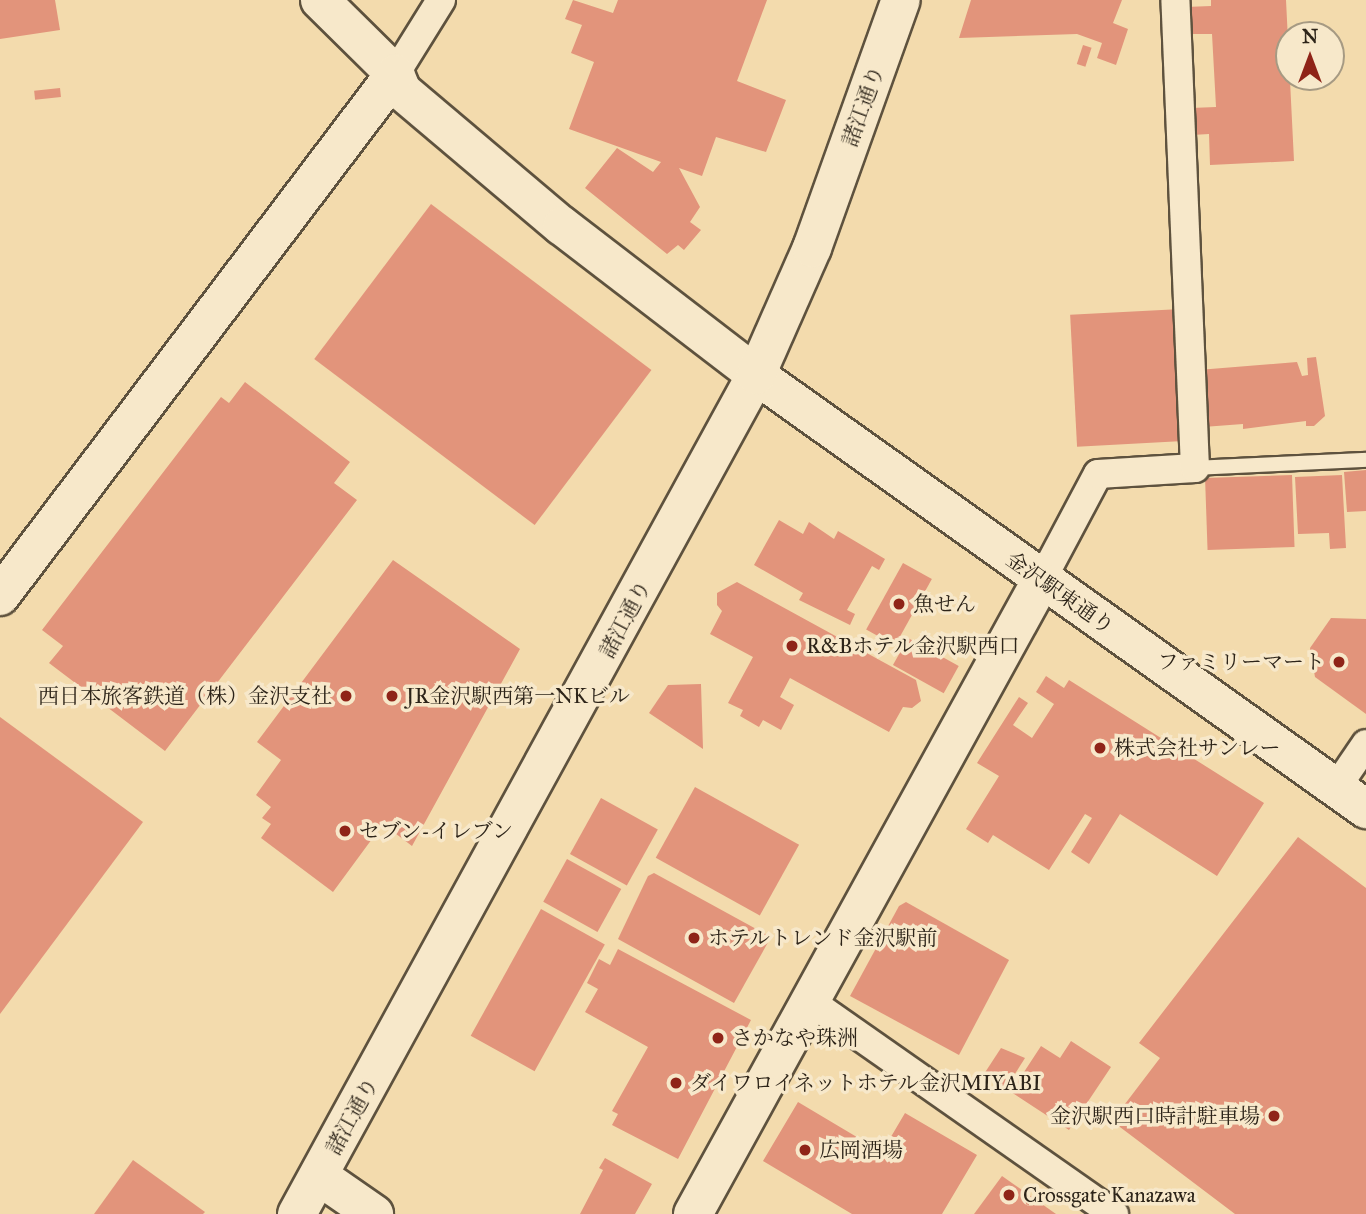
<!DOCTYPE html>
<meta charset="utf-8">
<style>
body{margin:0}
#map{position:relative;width:1366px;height:1214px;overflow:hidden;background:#f3dbad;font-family:"IM FELL Great Primer","Noto Serif JP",serif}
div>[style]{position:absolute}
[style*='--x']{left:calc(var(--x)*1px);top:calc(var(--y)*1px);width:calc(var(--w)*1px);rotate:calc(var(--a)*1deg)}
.building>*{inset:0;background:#e2947b;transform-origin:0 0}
.roads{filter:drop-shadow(2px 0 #5e523e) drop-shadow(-2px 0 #5e523e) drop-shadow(0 2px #5e523e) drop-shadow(0 -2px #5e523e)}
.lane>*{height:14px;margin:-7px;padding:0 7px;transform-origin:7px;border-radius:7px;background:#f7e8ca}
.street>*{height:28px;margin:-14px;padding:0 14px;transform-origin:14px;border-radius:14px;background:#f7e8ca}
.secondary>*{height:38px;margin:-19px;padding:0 19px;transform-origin:19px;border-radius:19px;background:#f7e8ca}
.dots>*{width:19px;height:19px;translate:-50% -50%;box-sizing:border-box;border:4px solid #f7e8ca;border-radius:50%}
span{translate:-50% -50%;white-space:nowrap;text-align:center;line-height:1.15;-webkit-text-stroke:7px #f7e8ca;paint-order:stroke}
.street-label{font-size:21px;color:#2d2419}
.poi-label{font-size:21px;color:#2d2419}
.left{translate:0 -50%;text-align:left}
.right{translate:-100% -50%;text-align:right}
.north{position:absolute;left:1275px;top:21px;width:70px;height:70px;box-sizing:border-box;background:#f7e8ca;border:2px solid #a69a83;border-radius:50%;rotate:0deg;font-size:19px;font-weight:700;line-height:28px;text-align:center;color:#2d2419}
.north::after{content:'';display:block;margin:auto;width:24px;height:32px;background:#8f2418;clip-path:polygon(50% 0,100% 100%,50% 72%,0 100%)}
</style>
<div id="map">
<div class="building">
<i style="clip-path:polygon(0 0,55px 0,60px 30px,0 39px)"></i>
<i style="clip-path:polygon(573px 0,613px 13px,618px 0,767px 0,737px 81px,786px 100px,766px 152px,716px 137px,702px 176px,679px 168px,700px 207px,690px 222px,701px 230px,684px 250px,678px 245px,667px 254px,585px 188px,617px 148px,653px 172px,661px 162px,569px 129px,594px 62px,571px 53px,582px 25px,565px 19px)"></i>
<i style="clip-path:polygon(971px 0,1122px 0,1113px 23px,1128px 29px,1116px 65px,1097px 58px,1102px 43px,1077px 34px,959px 38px)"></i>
<i style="clip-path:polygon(1211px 0,1286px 0,1294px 161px,1210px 165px,1209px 134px,1192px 135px,1191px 108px,1216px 107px,1212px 34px,1187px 34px,1186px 7px,1211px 6px)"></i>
<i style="left:1083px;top:45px;width:9px;height:20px;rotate:18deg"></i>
<i style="left:60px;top:88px;width:9px;height:26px;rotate:84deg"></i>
<i style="left:431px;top:204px;width:276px;height:194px;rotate:37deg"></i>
<i style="left:1181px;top:309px;width:132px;height:111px;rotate:87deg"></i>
<i style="clip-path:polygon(1316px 357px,1325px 416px,1314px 426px,1306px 426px,1306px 421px,1243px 429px,1243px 424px,1203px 427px,1198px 370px,1297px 362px,1302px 376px,1308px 375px,1307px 358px)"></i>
<i style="clip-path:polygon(245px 382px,350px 462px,334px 483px,357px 500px,165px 751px,49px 663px,63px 646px,42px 630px,221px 397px,229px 403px)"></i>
<i style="clip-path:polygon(1366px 470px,1366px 511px,1347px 512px,1344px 472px)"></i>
<i style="left:1292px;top:475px;width:72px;height:87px;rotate:88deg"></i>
<i style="clip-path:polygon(1342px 475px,1346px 548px,1330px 549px,1329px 533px,1298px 534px,1295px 477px)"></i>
<i style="clip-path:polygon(779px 520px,803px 534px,809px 522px,834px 539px,838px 531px,885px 559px,879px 570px,872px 566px,847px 610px,855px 614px,850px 625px,799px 600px,803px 593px,754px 565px)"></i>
<i style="clip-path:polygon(393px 560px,520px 649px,412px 846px,383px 824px,333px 892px,261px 838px,271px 824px,262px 818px,271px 807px,256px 795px,281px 760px,257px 742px)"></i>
<i style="left:903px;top:563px;width:33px;height:76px;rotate:29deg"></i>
<i style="clip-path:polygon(737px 582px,916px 680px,921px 701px,912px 708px,903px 707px,889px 732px,790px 678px,780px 697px,794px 705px,781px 730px,763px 720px,759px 727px,740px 716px,743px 710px,728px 703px,753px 657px,710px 634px,722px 611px,717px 605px,717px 593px)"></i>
<i style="clip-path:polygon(1331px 618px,1366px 619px,1366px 714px,1315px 677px,1310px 648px)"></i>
<i style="left:908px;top:638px;width:58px;height:31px;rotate:29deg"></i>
<i style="clip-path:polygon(1046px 676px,1064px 688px,1069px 680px,1264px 803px,1217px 876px,1120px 814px,1089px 864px,1071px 852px,1092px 818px,1085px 814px,1049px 870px,993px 835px,988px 843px,966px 829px,999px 776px,977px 763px,1019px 697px,1028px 703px,1013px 725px,1032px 738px,1054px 704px,1036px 692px)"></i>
<i style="clip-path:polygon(701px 684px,703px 749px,649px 713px,668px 685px)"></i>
<i style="clip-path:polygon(0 717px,143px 822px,0 1014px)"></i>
<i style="left:695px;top:787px;width:119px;height:81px;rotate:29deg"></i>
<i style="left:601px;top:798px;width:65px;height:64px;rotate:29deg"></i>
<i style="clip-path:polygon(1298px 837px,1366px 888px,1366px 1214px,1235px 1214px,1112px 1121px,1160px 1058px,1139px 1043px)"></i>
<i style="left:567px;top:859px;width:62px;height:49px;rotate:29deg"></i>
<i style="clip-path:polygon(654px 873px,771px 937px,734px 1003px,618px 939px,648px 876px)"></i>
<i style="clip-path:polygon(906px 902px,1009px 960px,959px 1055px,850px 996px,899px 906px)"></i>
<i style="left:541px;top:909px;width:73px;height:145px;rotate:29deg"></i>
<i style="clip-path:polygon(618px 949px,751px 1020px,678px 1159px,612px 1125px,618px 1114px,612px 1111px,648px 1047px,585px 1012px,598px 989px,587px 983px,599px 959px,610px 965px)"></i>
<i style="clip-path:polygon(1071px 1041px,1111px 1067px,1069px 1130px,1011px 1092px,1041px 1046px,1060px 1058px)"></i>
<i style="clip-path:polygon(1001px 1048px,1025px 1058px,1006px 1088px,984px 1074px)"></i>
<i style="clip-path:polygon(798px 1102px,882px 1152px,905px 1113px,977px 1155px,942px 1214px,852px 1214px,763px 1161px)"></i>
<i style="clip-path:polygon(605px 1158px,652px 1184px,635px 1214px,580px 1214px,603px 1170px,599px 1168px)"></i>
<i style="clip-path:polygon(133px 1160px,205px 1212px,203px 1214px,94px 1214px)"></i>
<i style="clip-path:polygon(1002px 1176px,1056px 1214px,974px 1214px)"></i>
</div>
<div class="roads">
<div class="lane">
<i style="--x:1195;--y:468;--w:171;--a:-2.7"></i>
</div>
<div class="street">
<i style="--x:395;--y:74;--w:87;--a:-58.1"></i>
<i style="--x:1041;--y:581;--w:121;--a:-62"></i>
<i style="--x:1098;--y:474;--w:97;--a:-3.5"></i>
<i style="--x:1195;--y:468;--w:468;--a:-92.4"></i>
<i style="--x:1336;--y:788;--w:53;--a:-55.7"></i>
<i style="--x:811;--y:1002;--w:370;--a:35"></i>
</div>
<div class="secondary">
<i style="--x:320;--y:0;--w:105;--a:44.6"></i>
<i style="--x:395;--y:74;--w:18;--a:68"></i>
<i style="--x:402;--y:91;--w:209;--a:40.2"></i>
<i style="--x:562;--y:226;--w:245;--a:37.5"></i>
<i style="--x:756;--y:375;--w:749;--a:35.43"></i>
<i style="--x:0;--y:596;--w:655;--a:-52.89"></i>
<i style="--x:319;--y:1176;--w:67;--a:34.6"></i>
<i style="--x:297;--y:1214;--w:956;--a:-61.32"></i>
<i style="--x:756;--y:375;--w:139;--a:-66.2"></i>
<i style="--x:812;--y:248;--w:263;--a:-70.3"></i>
<i style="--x:693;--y:1214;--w:722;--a:-61.2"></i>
</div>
</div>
<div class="dots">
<i style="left:899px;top:604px;background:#8f2418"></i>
<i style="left:792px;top:646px;background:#8f2418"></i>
<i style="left:1339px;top:662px;background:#8f2418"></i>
<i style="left:346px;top:696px;background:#8f2418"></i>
<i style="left:392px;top:696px;background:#8f2418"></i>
<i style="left:1100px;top:748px;background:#8f2418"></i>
<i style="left:345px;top:831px;background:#8f2418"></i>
<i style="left:694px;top:938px;background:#8f2418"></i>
<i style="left:718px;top:1038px;background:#8f2418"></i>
<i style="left:676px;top:1083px;background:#8f2418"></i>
<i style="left:1274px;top:1116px;background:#8f2418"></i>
<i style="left:805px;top:1150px;background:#8f2418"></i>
<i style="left:1009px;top:1195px;background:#8f2418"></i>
</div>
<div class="street-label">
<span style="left:863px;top:106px;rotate:-70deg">諸江通り</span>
<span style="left:1060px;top:593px;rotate:35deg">金沢駅東通り</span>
<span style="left:625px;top:619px;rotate:-62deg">諸江通り</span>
<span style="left:352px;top:1116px;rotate:-61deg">諸江通り</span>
</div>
<div class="poi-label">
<span class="left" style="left:913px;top:604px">魚せん</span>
<span class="left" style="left:806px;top:646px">R&amp;Bホテル金沢駅西口</span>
<span class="right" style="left:1325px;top:662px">ファミリーマート</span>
<span class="right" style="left:332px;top:696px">西日本旅客鉄道（株）金沢支社</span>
<span class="left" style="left:406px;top:696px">JR金沢駅西第一NKビル</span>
<span class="left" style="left:1114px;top:748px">株式会社サンレー</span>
<span class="left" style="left:359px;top:831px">セブン-イレブン</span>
<span class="left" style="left:708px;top:938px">ホテルトレンド金沢駅前</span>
<span class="left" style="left:732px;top:1038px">さかなや珠洲</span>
<span class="left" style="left:690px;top:1083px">ダイワロイネットホテル金沢MIYABI</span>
<span class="right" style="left:1260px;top:1116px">金沢駅西口時計駐車場</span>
<span class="left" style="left:819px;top:1150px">広岡酒場</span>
<span class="left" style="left:1023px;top:1195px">Crossgate Kanazawa</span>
</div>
<div class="north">N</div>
</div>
